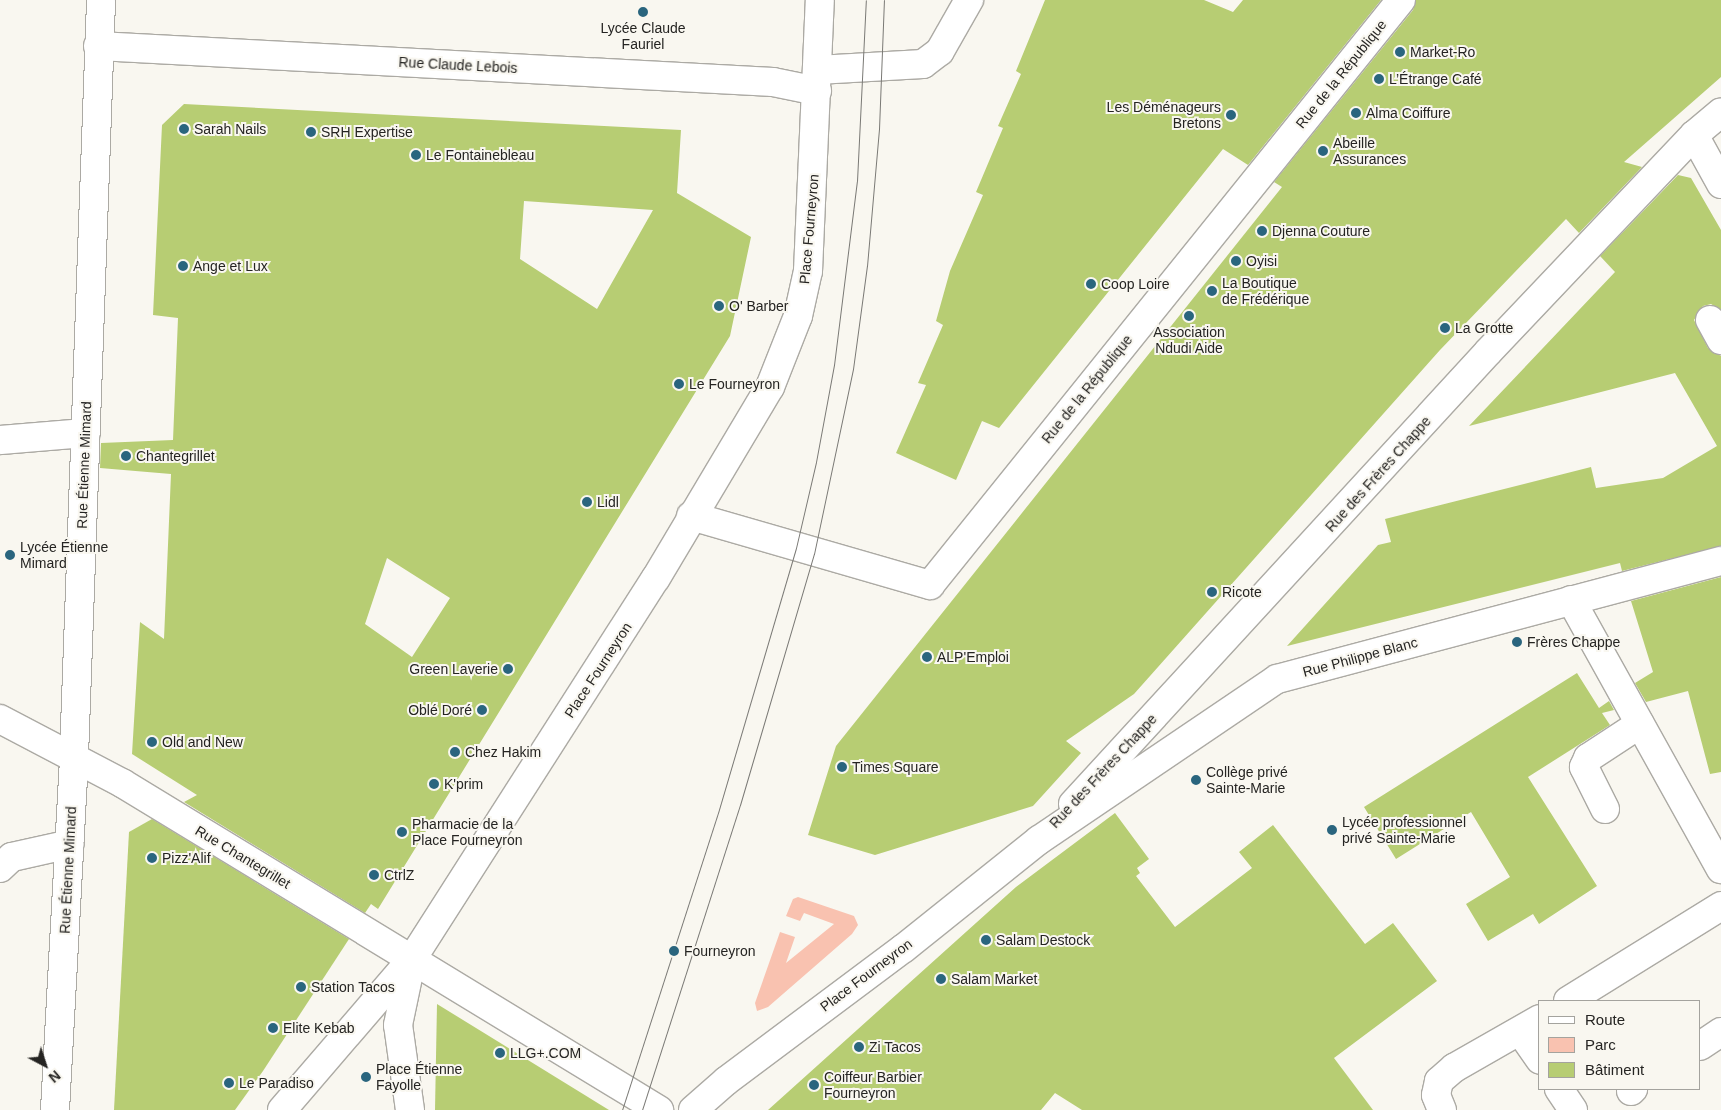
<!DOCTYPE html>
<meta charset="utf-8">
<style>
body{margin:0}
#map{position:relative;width:1721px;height:1110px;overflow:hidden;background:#f9f7f0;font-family:Helvetica,sans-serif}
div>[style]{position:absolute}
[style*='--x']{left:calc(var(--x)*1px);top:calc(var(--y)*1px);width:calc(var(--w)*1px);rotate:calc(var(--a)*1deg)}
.green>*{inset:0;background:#f9c2b0}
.building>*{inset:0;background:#b7cd73}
.roads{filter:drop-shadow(1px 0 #acaaa4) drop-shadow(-1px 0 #acaaa4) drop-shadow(0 1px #acaaa4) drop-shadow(0 -1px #acaaa4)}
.minor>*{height:28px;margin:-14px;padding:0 14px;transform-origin:14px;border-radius:14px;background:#fff}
.major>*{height:28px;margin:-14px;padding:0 14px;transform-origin:14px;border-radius:14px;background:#fff}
.tram>*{height:1px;margin:-0.5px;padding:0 0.5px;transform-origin:0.5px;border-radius:0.5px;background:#7a7975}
.dots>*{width:14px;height:14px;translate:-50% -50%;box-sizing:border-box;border:2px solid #f9f7f0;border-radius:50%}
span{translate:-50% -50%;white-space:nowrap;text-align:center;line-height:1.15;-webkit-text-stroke:4px #f9f7f0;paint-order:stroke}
.poi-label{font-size:14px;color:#252422}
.left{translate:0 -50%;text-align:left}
.right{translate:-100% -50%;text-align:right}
.street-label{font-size:14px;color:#252422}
.legend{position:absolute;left:1538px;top:1000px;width:162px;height:90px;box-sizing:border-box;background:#f9f7f0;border:1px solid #a4a39e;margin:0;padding:6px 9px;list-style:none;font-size:15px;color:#252422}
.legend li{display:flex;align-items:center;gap:10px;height:25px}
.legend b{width:25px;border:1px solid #a4a39e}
.north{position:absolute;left:20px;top:1040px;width:50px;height:50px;-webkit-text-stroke:4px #f9f7f0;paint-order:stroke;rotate:140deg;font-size:14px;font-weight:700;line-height:20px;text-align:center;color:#252422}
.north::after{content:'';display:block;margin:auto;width:18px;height:22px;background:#252422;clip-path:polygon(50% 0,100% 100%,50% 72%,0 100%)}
</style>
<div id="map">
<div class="green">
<i style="clip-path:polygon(798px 897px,854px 916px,858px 925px,852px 934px,768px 1007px,757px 1011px,755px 1003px,780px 932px,795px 937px,786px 963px,834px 924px,804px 913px,800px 921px,786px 916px,793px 899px)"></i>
</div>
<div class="building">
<i style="clip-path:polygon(1045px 0,1204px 0,1233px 12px,1243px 0,1381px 0,1248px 165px,1223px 149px,999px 428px,982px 421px,956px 480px,896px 453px,926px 385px,918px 383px,943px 325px,936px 321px,950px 271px,983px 195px,976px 192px,1003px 128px,998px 126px,1021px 74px,1016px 71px)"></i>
<i style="clip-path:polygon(1416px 0,1721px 0,1721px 77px,1624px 162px,1642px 167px,1579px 233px,1566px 219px,1440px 350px,1134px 694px,1066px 741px,1081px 753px,1033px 806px,875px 855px,808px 835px,836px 746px,1282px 187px,1274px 182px,1413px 10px)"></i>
<i style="clip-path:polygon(evenodd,184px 104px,681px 130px,677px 193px,751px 237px,730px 336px,378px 909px,371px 904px,365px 913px,184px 802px,197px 795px,132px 754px,140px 622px,164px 639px,171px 474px,100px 468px,101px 443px,173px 440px,178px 318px,153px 315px,162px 125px,184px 104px,524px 201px,653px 210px,597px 309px,520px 259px,524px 201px,184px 104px,387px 558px,450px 598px,412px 657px,365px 624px,387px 558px)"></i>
<i style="clip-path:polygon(1678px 175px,1691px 178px,1721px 230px,1721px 310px,1711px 304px,1703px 306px,1694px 320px,1708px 348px,1721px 356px,1721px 546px,1622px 571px,1620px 563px,1287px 646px,1378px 545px,1391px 542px,1385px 519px,1591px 467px,1596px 488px,1663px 478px,1717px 446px,1675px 373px,1469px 426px,1615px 272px,1600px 256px)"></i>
<i style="clip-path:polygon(1721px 577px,1721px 772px,1710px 774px,1688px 691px,1646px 702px,1635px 683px,1653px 672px,1631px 601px)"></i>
<i style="clip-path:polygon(1577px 673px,1599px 708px,1609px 701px,1614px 710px,1602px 713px,1610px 725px,1528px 777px,1597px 886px,1539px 924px,1533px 914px,1488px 941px,1466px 904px,1510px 877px,1471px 812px,1396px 859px,1364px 807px)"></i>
<i style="clip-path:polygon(1115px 813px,1149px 859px,1137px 868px,1140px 873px,1136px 876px,1175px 927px,1252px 868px,1239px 852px,1273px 825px,1365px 944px,1393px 923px,1437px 981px,1334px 1058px,1373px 1110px,1082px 1110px,1055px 1093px,1041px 1110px,768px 1110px,1016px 887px)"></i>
<i style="clip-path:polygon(152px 819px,349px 939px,263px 1071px,235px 1110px,114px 1110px,129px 832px)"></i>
<i style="clip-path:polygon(437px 1004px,502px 1044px,609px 1110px,435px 1110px)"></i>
</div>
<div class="roads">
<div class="minor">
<i style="--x:98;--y:46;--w:676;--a:3.05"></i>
<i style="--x:773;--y:82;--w:45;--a:11.6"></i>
<i style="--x:817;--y:70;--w:106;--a:-3.2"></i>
<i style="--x:923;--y:64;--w:21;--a:-37"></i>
<i style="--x:940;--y:51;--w:59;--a:-60.4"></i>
<i style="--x:1694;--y:135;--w:56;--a:61.1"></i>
<i style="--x:1710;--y:320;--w:23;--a:61"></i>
<i style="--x:0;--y:440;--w:86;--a:-4.7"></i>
<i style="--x:691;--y:516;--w:249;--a:16.1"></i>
<i style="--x:930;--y:585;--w:751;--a:-51.16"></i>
<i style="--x:1571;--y:600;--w:308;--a:60.9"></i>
<i style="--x:0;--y:719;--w:138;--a:27.7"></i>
<i style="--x:122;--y:783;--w:629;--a:31.34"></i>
<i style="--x:1073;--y:804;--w:614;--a:-47.44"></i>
<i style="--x:1488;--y:352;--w:299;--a:-46.5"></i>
<i style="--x:1694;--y:135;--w:35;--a:-40"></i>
<i style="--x:1605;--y:809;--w:47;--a:-116.6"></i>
<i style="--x:1584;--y:767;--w:10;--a:-66"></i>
<i style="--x:1588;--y:758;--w:62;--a:-33.2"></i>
<i style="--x:0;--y:868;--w:16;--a:-43"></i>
<i style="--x:12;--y:857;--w:59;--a:-12.6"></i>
<i style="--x:1568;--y:1001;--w:180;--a:-31.8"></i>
<i style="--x:1520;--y:1031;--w:35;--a:55"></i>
<i style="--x:1700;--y:1046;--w:25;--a:-34"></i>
<i style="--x:1559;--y:1089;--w:25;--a:56"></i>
<i style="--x:1631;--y:1091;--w:3;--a:-45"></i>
<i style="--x:282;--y:1110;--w:199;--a:-49.3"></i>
<i style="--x:412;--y:959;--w:452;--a:-57.4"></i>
<i style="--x:656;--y:578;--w:222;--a:-59.2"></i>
<i style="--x:770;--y:387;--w:76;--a:-68.5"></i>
<i style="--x:798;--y:316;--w:46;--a:-77.5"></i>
<i style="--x:808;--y:271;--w:271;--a:-87.5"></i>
<i style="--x:410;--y:1110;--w:86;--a:-98"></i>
<i style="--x:398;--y:1025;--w:63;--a:-78.2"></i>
<i style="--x:693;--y:1110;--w:44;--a:-41.3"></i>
<i style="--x:726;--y:1081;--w:222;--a:-36.8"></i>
<i style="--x:904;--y:948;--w:173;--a:-38.7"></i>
<i style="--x:1039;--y:840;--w:287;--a:-34.1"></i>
<i style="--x:1277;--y:679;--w:459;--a:-14.9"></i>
<i style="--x:1442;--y:1110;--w:16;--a:-112"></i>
<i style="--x:1436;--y:1095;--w:14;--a:-78"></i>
<i style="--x:1439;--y:1081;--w:20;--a:-41"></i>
<i style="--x:1454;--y:1068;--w:99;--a:-29.7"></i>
</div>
<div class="major">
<i style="--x:55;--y:1110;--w:355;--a:-86.9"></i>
<i style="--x:74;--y:756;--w:756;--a:-87.95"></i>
</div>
</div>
<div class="tram">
<i style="--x:622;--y:1110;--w:312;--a:-72.1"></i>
<i style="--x:718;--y:813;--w:276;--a:-73.6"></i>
<i style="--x:796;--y:548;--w:88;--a:-76.9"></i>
<i style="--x:816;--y:462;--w:99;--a:-79.5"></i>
<i style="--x:834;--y:365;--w:185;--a:-82.9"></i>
<i style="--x:857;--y:181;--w:181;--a:-87.2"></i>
<i style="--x:642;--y:1110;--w:320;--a:-72.2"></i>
<i style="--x:740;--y:805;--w:262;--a:-73.6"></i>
<i style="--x:814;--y:554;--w:189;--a:-78.1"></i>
<i style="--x:853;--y:369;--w:104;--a:-82.3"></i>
<i style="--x:867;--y:266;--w:138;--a:-85"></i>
<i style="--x:879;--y:129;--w:129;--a:-87.8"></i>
</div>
<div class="dots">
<i style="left:643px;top:12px;background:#2a657e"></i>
<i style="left:1400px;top:52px;background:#2a657e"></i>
<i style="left:1379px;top:79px;background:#2a657e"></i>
<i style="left:1356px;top:113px;background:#2a657e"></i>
<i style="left:1231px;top:115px;background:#2a657e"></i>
<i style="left:184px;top:129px;background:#2a657e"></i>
<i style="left:311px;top:132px;background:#2a657e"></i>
<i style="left:1323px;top:151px;background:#2a657e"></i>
<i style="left:416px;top:155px;background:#2a657e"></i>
<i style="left:1262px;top:231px;background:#2a657e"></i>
<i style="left:1236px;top:261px;background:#2a657e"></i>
<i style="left:183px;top:266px;background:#2a657e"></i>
<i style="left:1091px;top:284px;background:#2a657e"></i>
<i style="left:1212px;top:291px;background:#2a657e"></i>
<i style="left:719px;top:306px;background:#2a657e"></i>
<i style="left:1189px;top:316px;background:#2a657e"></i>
<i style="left:1445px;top:328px;background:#2a657e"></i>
<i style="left:679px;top:384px;background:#2a657e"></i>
<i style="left:126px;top:456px;background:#2a657e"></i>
<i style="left:587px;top:502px;background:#2a657e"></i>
<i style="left:10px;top:555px;background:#2a657e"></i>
<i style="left:1212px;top:592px;background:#2a657e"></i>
<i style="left:1517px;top:642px;background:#2a657e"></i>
<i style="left:927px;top:657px;background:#2a657e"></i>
<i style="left:508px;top:669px;background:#2a657e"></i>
<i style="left:482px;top:710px;background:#2a657e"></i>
<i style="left:152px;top:742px;background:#2a657e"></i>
<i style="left:455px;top:752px;background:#2a657e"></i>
<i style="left:842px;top:767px;background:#2a657e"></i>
<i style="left:1196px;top:780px;background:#2a657e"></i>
<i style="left:434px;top:784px;background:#2a657e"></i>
<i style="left:1332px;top:830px;background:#2a657e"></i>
<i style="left:402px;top:832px;background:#2a657e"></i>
<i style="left:152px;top:858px;background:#2a657e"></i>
<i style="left:374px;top:875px;background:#2a657e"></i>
<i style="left:986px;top:940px;background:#2a657e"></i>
<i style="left:674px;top:951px;background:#2a657e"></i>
<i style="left:941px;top:979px;background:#2a657e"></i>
<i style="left:301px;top:987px;background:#2a657e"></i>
<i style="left:273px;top:1028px;background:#2a657e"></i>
<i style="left:859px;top:1047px;background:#2a657e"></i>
<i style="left:500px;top:1053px;background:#2a657e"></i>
<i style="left:366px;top:1077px;background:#2a657e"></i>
<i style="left:229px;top:1083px;background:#2a657e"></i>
<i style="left:814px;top:1085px;background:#2a657e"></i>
</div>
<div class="poi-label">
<span style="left:643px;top:36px">Lycée Claude<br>Fauriel</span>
<span class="left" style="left:1410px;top:52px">Market-Ro</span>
<span class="left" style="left:1389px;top:79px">L’Étrange Café</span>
<span class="right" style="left:1221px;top:115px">Les Déménageurs<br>Bretons</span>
<span class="left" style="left:1366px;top:113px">Alma Coiffure</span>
<span class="left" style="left:194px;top:129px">Sarah Nails</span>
<span class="left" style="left:321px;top:132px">SRH Expertise</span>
<span class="left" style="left:1333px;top:151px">Abeille<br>Assurances</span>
<span class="left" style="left:426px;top:155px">Le Fontainebleau</span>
<span class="left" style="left:1272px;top:231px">Djenna Couture</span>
<span class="left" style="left:1246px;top:261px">Oyisi</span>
<span class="left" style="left:193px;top:266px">Ange et Lux</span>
<span class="left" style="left:1222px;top:291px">La Boutique<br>de Frédérique</span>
<span class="left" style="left:1101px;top:284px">Coop Loire</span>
<span class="left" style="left:729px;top:306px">O' Barber</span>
<span class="left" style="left:1455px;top:328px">La Grotte</span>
<span style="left:1189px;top:340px">Association<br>Ndudi Aide</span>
<span class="left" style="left:689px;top:384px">Le Fourneyron</span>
<span class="left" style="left:136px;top:456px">Chantegrillet</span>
<span class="left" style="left:597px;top:502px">Lidl</span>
<span class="left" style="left:20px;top:555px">Lycée Étienne<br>Mimard</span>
<span class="left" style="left:1222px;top:592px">Ricote</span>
<span class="left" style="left:1527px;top:642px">Frères Chappe</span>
<span class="left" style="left:937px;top:657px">ALP'Emploi</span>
<span class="right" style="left:498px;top:669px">Green Laverie</span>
<span class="right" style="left:472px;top:710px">Oblé Doré</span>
<span class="left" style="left:162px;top:742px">Old and New</span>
<span class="left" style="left:465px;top:752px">Chez Hakim</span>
<span class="left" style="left:852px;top:767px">Times Square</span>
<span class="left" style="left:1206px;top:780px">Collège privé<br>Sainte-Marie</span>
<span class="left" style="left:444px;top:784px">K'prim</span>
<span class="left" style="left:1342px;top:830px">Lycée professionnel<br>privé Sainte-Marie</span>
<span class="left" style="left:412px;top:832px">Pharmacie de la<br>Place Fourneyron</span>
<span class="left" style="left:162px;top:858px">Pizz'Alif</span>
<span class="left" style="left:384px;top:875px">CtrlZ</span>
<span class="left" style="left:996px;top:940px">Salam Destock</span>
<span class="left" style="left:684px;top:951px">Fourneyron</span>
<span class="left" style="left:951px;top:979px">Salam Market</span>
<span class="left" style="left:311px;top:987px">Station Tacos</span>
<span class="left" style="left:283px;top:1028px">Elite Kebab</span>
<span class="left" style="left:869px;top:1047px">Zi Tacos</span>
<span class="left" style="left:510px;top:1053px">LLG+.COM</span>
<span class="left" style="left:376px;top:1077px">Place Étienne<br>Fayolle</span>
<span class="left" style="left:824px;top:1085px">Coiffeur Barbier<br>Fourneyron</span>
<span class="left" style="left:239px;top:1083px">Le Paradiso</span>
</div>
<div class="street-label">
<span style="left:458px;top:65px;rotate:3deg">Rue Claude Lebois</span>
<span style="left:1341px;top:74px;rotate:-51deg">Rue de la République</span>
<span style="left:809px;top:229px;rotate:-85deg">Place Fourneyron</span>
<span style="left:1087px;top:389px;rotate:-51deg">Rue de la République</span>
<span style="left:84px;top:465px;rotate:-88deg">Rue Étienne Mimard</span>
<span style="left:1378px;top:474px;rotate:-48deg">Rue des Frères Chappe</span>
<span style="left:1360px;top:657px;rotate:-15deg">Rue Philippe Blanc</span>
<span style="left:598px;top:670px;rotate:-57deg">Place Fourneyron</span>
<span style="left:1103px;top:771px;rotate:-47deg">Rue des Frères Chappe</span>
<span style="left:243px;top:857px;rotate:31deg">Rue Chantegrillet</span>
<span style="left:68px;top:870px;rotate:-87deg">Rue Étienne Mimard</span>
<span style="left:866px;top:975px;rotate:-37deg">Place Fourneyron</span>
</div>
<ul class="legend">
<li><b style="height:6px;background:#fff"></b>Route</li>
<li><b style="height:14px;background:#f9c2b0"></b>Parc</li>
<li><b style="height:14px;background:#b7cd73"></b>Bâtiment</li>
</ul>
<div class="north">N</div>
</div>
